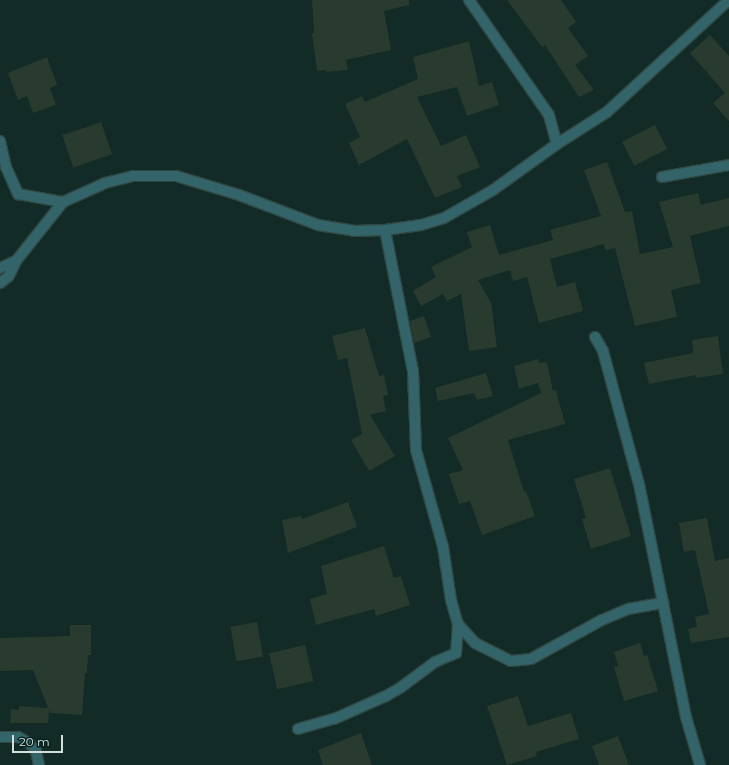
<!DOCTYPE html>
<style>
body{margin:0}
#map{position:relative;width:729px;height:765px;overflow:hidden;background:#122b26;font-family:Montserrat,sans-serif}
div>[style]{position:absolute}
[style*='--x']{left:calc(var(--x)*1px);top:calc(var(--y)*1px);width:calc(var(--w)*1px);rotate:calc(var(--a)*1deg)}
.building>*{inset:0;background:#283b2e;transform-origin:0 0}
.roads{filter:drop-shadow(1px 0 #314843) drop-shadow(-1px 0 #314843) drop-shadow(0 1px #314843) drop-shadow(0 -1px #314843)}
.street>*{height:10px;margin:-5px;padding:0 5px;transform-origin:5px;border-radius:5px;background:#326469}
span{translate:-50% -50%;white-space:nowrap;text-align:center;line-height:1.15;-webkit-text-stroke:4px #07221d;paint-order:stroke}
.scale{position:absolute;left:12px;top:735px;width:51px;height:18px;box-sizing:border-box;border:2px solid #d1e0dd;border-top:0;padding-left:5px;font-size:12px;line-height:14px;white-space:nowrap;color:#d1e0dd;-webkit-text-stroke:3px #07221d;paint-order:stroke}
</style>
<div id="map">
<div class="building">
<i style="clip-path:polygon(312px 0,409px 0,409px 5px,384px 11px,391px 50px,346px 60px,348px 70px,326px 72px,326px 70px,317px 71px,312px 33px,314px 33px)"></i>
<i style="clip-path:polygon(507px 0,561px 0,576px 22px,568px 28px,588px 56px,575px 65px,594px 90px,579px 97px,545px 45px,542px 47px)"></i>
<i style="clip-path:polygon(710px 35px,729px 56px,729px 121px,713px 103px,725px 93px,690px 53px)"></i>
<i style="clip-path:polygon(469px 41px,479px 86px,492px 82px,499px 105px,467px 116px,457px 87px,417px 97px,441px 146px,466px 135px,480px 167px,457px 176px,462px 187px,435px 198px,407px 139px,359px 165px,349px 143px,360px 137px,345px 104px,362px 96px,365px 102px,418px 79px,413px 57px)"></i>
<i style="clip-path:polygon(47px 57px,57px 85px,50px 88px,56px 105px,33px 113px,27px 96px,18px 100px,8px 73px)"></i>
<i style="left:101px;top:122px;width:34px;height:41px;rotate:71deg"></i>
<i style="left:655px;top:125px;width:27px;height:37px;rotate:63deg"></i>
<i style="clip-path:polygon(607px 162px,625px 212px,632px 211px,640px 254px,673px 247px,659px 202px,698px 193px,701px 205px,729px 198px,729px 226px,690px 236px,701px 283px,671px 290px,677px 317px,635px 326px,615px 248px,605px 250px,604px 244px,550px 259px,557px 287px,575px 282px,583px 311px,539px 323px,527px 277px,513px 281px,510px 270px,478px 280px,491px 303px,497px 347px,469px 351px,461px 294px,447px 301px,443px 294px,421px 306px,413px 291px,436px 277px,431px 267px,472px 247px,467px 232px,490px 225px,499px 255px,553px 240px,550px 230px,601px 216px,584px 170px)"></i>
<i style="clip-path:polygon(424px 316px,431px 337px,414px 343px,410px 321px)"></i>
<i style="clip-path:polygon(365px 328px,379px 376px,384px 375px,388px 395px,383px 396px,386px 411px,370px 415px,395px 456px,369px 471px,351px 440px,362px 434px,347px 358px,338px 360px,332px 336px)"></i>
<i style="clip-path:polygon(718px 336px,723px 374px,696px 378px,696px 375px,649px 384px,644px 363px,693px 353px,692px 340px)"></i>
<i style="clip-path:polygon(538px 359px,539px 363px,547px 362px,553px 391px,556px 390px,565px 424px,508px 440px,524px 492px,526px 491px,535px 516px,482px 535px,470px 501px,459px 504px,449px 474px,463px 470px,448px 438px,541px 393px,538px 383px,519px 389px,514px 366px)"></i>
<i style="clip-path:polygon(486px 373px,493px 396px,477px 400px,474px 393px,438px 401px,435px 388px)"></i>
<i style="clip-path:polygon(610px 468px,631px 536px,591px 549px,582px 519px,586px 518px,574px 479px)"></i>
<i style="clip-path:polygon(348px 502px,357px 527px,288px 553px,282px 520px,301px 516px,302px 519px)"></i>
<i style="clip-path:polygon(707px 518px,715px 561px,729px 558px,729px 637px,691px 643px,688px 629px,697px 627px,695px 617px,709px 614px,695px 550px,684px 552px,679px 523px)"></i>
<i style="clip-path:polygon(384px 546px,394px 578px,401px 576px,410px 605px,376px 616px,374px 609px,316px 625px,310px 599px,327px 594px,321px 566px)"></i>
<i style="left:257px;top:622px;width:35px;height:27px;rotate:80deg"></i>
<i style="clip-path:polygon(70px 625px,91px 625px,91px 655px,88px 655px,87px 673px,85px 673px,82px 715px,50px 713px,49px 709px,48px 723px,10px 723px,11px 709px,19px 710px,19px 706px,48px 708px,33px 670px,0 671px,0 638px,70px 636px)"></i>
<i style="clip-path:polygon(640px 643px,644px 656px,647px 655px,658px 691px,624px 701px,614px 667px,618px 666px,614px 652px)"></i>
<i style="left:305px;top:645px;width:37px;height:37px;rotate:77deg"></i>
<i style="clip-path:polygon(518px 696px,528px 726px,571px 713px,579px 739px,536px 752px,537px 756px,507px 765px,487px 706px)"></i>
<i style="clip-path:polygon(361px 733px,372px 765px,323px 765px,318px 750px)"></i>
<i style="clip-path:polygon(618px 736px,629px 765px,599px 765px,592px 746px)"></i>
</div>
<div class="roads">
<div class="street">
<i style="--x:469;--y:0;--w:140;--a:55.2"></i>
<i style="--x:549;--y:115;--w:30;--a:75"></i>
<i style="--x:0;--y:141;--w:27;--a:77"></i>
<i style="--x:6;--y:167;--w:30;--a:66"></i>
<i style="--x:18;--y:194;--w:46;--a:10.1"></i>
<i style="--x:662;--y:177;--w:68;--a:-10.2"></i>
<i style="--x:385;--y:230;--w:144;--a:78.8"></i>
<i style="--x:413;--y:371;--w:79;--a:87.8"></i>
<i style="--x:416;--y:450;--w:101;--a:74.4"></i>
<i style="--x:443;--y:547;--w:54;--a:81.4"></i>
<i style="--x:451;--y:600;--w:25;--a:74"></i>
<i style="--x:458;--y:624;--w:25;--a:48"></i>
<i style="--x:475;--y:643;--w:40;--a:26.6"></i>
<i style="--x:511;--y:661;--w:20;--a:-6"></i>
<i style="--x:531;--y:659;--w:81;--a:-28.8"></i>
<i style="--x:602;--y:620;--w:28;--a:-23"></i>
<i style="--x:628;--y:609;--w:36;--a:-10"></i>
<i style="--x:0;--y:268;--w:17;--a:-24"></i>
<i style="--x:16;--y:261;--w:75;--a:-51.5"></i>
<i style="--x:63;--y:202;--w:46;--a:-24.3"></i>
<i style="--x:105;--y:183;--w:29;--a:-14"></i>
<i style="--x:133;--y:176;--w:43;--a:0"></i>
<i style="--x:176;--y:176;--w:66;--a:16.8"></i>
<i style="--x:239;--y:195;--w:85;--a:20.8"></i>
<i style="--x:318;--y:225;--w:36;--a:9"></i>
<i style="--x:354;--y:231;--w:31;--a:-2"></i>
<i style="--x:385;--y:230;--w:36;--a:-8"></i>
<i style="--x:421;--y:225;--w:24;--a:-17"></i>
<i style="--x:444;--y:218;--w:56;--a:-29.7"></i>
<i style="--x:493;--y:190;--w:79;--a:-35.7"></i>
<i style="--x:557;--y:144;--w:59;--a:-32.6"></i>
<i style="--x:607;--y:112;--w:166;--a:-42.6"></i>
<i style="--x:0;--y:283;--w:11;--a:-38"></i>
<i style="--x:9;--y:276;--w:17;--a:-65"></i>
<i style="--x:595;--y:337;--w:16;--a:60"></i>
<i style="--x:603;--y:351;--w:138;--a:74.9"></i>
<i style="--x:639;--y:484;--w:238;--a:78.6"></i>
<i style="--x:686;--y:717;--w:50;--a:73.7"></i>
<i style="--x:298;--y:729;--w:37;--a:-16"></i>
<i style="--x:334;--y:719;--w:57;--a:-23.9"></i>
<i style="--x:386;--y:696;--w:16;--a:-30"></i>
<i style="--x:400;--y:688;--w:44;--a:-36.6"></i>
<i style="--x:435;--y:662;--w:23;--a:-23"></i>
<i style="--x:456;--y:653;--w:29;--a:-86"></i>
<i style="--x:0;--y:737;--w:18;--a:0"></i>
<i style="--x:18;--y:737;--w:13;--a:29"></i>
<i style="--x:29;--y:743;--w:11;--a:49"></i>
<i style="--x:36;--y:751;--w:14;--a:78"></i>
</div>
</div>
<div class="scale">20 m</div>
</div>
